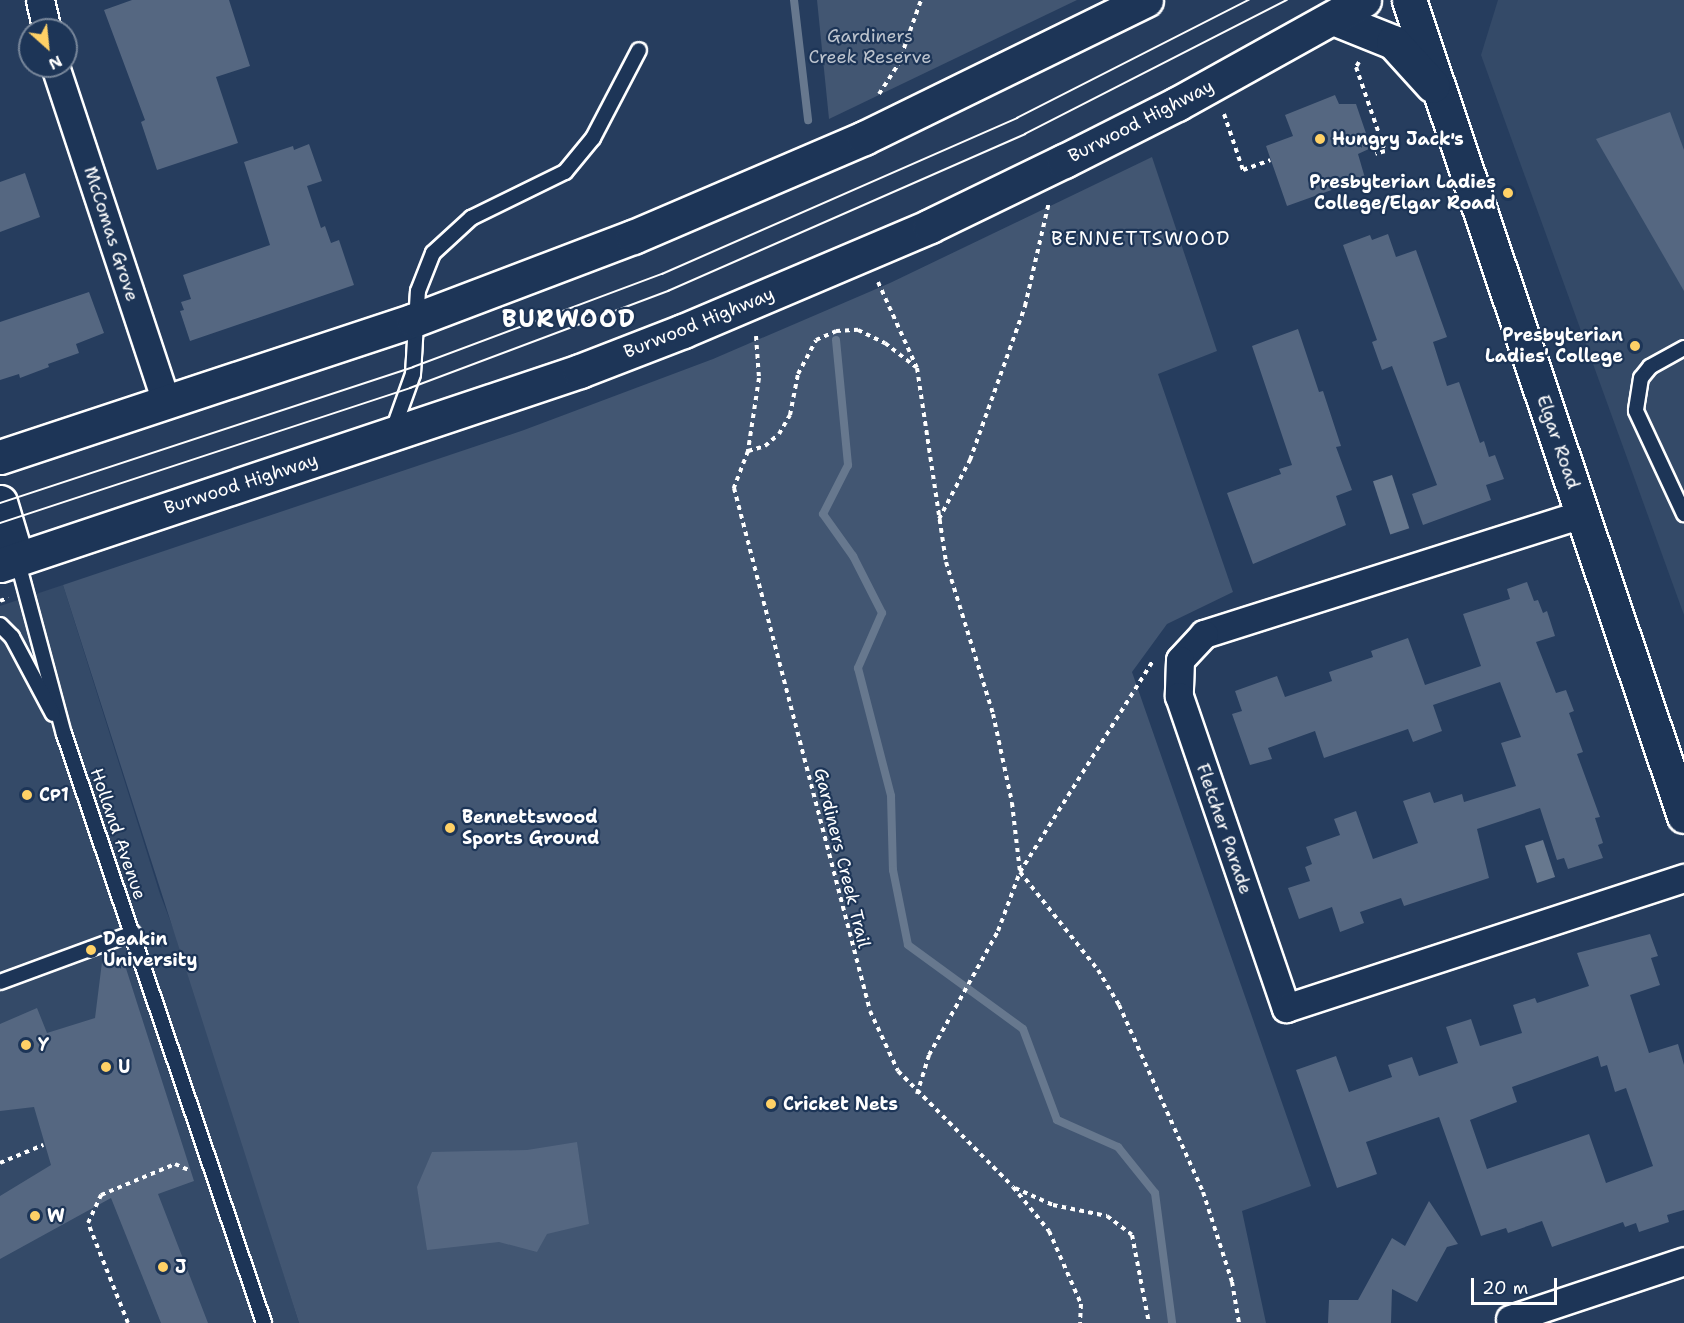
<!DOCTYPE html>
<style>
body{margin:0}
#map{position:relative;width:1684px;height:1323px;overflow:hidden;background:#263d5e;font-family:"Shantell Sans",sans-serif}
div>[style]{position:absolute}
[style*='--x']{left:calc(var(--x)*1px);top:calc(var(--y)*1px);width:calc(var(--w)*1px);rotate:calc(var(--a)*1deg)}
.built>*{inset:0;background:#344a68}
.green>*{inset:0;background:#425672}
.water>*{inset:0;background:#67788e;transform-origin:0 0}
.stream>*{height:8px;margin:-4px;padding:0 4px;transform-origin:4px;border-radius:4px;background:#67788e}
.building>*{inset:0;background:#556781}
.path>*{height:4px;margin-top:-2px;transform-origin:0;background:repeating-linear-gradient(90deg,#fff 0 4.5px,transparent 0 9px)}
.roads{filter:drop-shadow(2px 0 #fff) drop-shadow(-2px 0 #fff) drop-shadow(0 2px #fff) drop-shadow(0 -2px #fff)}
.lane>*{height:14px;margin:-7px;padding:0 7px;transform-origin:7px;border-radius:7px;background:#1d3557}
.street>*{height:27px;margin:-13.5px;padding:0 13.5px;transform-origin:13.5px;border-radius:13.5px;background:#1d3557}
.primary>*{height:33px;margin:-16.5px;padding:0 16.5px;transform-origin:16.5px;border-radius:16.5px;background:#1d3557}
.highway>*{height:33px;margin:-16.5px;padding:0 16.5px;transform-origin:16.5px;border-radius:16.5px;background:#1d3557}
.tram>*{height:1.5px;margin:-0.75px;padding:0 0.75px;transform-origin:0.75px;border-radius:0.75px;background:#fff}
.dots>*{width:16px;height:16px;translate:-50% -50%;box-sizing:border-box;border:3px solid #1d3557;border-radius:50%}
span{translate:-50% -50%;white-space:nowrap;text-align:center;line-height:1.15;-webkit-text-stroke:4.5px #1d3557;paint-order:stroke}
.park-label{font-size:18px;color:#bdc4ce}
.street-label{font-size:18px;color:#fff}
.poi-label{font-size:18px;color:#fff;font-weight:700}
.left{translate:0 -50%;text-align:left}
.right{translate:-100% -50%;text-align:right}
.neighbourhood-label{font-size:20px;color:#fff;letter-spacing:1.5px}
.district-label{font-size:24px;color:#fff;font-weight:700;letter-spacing:1.5px}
.north{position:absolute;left:18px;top:18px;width:60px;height:60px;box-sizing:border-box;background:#1d3557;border:2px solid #77869a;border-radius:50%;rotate:153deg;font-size:16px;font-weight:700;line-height:24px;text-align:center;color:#fff}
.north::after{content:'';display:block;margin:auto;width:21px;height:27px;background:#ffd166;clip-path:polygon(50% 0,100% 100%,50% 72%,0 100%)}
.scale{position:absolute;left:1471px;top:1278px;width:86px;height:27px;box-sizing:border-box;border:3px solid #fff;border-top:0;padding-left:8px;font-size:18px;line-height:21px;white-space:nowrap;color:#fff;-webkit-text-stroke:4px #1d3557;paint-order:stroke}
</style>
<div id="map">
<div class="built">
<i style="clip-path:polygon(1498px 0,1684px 0,1684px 615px,1481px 55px)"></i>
<i style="clip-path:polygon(63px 585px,160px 894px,188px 967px,299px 1323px,0 1323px,0 606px)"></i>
</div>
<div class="green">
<i style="clip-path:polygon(817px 0,1077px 0,829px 119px)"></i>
<i style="clip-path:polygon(1152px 157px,1217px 351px,1158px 374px,1233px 592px,1167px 624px,1132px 672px,1311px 1186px,1242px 1211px,1266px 1323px,299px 1323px,63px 585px,524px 430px,713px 359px,890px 283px)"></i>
</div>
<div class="water">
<i style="left:1392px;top:475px;width:56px;height:20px;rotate:72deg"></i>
<i style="left:1543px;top:840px;width:39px;height:19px;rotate:72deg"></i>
</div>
<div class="stream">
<i style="--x:794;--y:0;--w:121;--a:83.3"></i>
<i style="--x:836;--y:340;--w:126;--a:84.5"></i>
<i style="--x:848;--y:465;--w:55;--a:117"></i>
<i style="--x:823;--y:514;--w:52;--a:54.5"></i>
<i style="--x:853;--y:556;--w:64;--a:63"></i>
<i style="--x:882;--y:613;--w:60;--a:113.6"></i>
<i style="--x:858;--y:668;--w:132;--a:75.5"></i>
<i style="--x:891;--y:796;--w:74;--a:88.5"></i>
<i style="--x:893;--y:870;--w:76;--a:78.7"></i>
<i style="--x:908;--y:945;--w:142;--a:36.1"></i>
<i style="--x:1023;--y:1029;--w:97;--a:69.5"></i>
<i style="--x:1057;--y:1120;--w:67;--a:23.9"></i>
<i style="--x:1118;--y:1147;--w:59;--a:51.2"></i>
<i style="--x:1155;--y:1193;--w:131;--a:82.5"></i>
</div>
<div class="building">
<i style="clip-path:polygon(132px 0,229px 0,250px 66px,216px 77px,238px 143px,157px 170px,141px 122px,145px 120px,104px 10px)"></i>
<i style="clip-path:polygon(1335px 95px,1339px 104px,1356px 104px,1371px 148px,1358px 154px,1365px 178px,1287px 206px,1266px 146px,1293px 136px,1285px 115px)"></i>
<i style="clip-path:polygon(1670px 112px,1684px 150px,1684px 291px,1596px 139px)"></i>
<i style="clip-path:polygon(309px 144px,322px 181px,307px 186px,321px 228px,325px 226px,331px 243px,339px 240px,354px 285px,190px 341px,180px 311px,184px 310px,181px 302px,191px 299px,183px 275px,270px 245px,244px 162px,293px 146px,294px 150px)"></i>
<i style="clip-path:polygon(25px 173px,40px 217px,0 232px,0 182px)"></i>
<i style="clip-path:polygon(1388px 234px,1396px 257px,1416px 250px,1447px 337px,1433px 342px,1447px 386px,1459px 382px,1480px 443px,1484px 441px,1489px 457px,1495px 455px,1504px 479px,1486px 485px,1491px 500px,1423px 525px,1412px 494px,1437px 485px,1392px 366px,1382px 370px,1372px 342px,1377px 340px,1343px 245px,1370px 235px,1372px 240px)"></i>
<i style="clip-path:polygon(89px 292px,104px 333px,76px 344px,79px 353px,48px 364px,49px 367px,20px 378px,19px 374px,0 380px,0 322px)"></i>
<i style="clip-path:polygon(1298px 329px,1319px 392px,1323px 391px,1341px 446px,1336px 447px,1352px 490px,1336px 496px,1346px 525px,1253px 564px,1227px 493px,1281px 474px,1279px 469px,1292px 465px,1252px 346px)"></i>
<i style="clip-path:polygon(1527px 582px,1534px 601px,1538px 600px,1543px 613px,1547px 611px,1555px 636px,1536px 642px,1556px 693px,1566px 690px,1574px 711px,1569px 713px,1583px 752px,1577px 754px,1600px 817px,1595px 818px,1603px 843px,1598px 845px,1603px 858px,1568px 869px,1564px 858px,1557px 860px,1540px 808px,1477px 829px,1489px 878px,1404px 906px,1401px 898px,1360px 912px,1364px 923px,1340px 932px,1332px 907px,1299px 919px,1288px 888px,1310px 881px,1305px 867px,1312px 864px,1306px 847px,1340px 835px,1334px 819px,1356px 811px,1373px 859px,1418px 843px,1403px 801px,1430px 792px,1434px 803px,1462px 794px,1464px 802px,1516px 786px,1501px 743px,1521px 737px,1500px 682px,1433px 705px,1442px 731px,1413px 742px,1408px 729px,1324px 758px,1315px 731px,1268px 748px,1272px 759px,1250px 765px,1232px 714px,1242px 711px,1235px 691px,1277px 676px,1285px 697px,1332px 681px,1329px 672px,1373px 657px,1371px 651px,1408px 638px,1425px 685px,1481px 666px,1463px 614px,1510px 599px,1507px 589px)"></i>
<i style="clip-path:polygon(evenodd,1650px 934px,1658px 956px,1651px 958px,1660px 985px,1630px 995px,1649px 1053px,1678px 1044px,1684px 1065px,1684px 1210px,1667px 1215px,1669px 1222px,1639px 1232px,1636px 1223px,1625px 1227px,1623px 1222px,1552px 1247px,1542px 1221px,1508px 1233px,1506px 1228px,1481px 1236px,1439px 1117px,1366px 1142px,1377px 1174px,1337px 1188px,1296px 1070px,1336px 1056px,1349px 1092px,1392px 1077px,1388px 1065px,1412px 1057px,1419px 1076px,1458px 1063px,1446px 1027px,1471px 1019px,1480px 1046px,1522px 1033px,1513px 1005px,1535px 998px,1537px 1003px,1589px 986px,1577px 953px,1650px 934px,1598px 1056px,1601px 1067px,1607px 1065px,1615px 1092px,1626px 1088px,1653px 1166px,1606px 1183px,1589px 1134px,1487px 1169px,1470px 1120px,1517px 1102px,1512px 1087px,1598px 1056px)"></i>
<i style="clip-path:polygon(109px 951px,123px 959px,194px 1181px,158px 1194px,208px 1323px,161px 1323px,111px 1198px,0 1259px,0 1196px,51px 1165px,34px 1107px,0 1111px,0 1024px,37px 1008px,47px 1033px,95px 1018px,103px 954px)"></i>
<i style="clip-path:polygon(577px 1142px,589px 1224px,547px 1234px,537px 1252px,499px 1242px,427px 1250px,417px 1187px,432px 1152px,527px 1150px)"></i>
<i style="clip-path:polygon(1429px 1201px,1458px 1244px,1447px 1247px,1417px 1302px,1392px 1289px,1391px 1323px,1328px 1323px,1329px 1300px,1358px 1300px,1392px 1238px,1405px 1246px)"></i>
</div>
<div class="path">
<i style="--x:1359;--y:62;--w:6;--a:121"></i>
<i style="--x:1356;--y:67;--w:89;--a:71"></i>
<i style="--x:1385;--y:151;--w:10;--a:163"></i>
<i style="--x:879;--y:94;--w:35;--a:-57"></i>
<i style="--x:898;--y:65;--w:69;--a:-70.5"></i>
<i style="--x:1224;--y:114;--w:59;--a:71.3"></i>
<i style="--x:1243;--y:170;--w:29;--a:-20"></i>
<i style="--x:878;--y:282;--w:94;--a:65.6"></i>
<i style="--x:917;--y:368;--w:196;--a:81.5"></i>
<i style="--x:946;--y:562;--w:159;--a:72.8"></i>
<i style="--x:993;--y:714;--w:91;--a:77.9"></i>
<i style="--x:1012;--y:803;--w:69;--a:83.4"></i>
<i style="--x:1020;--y:872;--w:125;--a:51.5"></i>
<i style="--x:1098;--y:970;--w:41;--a:59"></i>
<i style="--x:1119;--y:1005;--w:205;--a:65.8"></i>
<i style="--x:1203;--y:1192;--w:95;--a:72.1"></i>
<i style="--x:1232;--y:1282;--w:42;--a:80.3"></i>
<i style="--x:756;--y:336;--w:42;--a:85.9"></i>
<i style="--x:759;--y:378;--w:74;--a:98.6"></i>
<i style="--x:748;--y:451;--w:40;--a:111"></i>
<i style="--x:734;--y:488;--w:540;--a:75.42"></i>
<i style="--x:870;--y:1011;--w:66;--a:65"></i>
<i style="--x:898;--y:1071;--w:163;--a:45.2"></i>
<i style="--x:1013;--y:1187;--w:57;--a:50.7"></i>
<i style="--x:1049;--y:1231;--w:80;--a:66.3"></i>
<i style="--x:1081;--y:1304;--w:19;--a:93"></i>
<i style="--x:748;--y:451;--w:18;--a:-16"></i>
<i style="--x:765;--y:446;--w:18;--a:-41"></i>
<i style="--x:779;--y:434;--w:22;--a:-60"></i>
<i style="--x:790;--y:415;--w:42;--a:-79"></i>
<i style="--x:798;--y:374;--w:38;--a:-62"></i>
<i style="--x:816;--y:340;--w:22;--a:-24"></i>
<i style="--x:836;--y:331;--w:22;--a:-3"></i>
<i style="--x:858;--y:330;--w:30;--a:26"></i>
<i style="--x:885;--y:343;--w:39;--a:38"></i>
<i style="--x:939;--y:519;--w:67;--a:-62.3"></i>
<i style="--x:970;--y:460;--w:164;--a:-70.3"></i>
<i style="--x:1025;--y:306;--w:107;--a:-77"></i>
<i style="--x:0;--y:601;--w:9;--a:-21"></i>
<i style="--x:917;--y:1094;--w:41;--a:-72.9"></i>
<i style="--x:929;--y:1055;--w:142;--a:-60.9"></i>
<i style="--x:998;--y:931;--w:63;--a:-69.6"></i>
<i style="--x:1020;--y:872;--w:248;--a:-57.8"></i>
<i style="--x:0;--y:1163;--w:47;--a:-22.7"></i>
<i style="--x:1015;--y:1188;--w:42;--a:24.1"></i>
<i style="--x:1053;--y:1205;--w:55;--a:11.5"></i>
<i style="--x:1107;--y:1216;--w:31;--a:37"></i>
<i style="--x:1132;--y:1235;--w:90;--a:79.1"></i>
<i style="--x:128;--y:1323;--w:108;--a:-111.8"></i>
<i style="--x:88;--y:1223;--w:31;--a:-65"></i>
<i style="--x:101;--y:1195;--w:80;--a:-22.7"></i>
<i style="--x:175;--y:1164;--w:17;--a:24"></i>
</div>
<div class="roads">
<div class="lane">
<i style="--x:1684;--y:348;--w:39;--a:151"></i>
<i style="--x:1650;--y:367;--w:14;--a:129"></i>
<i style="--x:1641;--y:378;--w:33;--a:99"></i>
<i style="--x:1636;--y:411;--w:114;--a:65"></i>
<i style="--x:393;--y:430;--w:59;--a:-70.3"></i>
<i style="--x:413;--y:374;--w:83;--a:-86.6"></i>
<i style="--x:418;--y:291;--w:41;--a:-68.5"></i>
<i style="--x:433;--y:253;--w:52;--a:-42.6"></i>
<i style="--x:471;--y:218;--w:105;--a:-26.1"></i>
<i style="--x:565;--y:172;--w:44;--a:-50.5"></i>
<i style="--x:593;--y:138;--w:99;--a:-62.4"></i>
<i style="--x:17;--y:559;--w:181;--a:75"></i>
<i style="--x:64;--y:734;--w:622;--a:71.24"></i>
<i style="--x:0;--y:625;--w:17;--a:45"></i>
<i style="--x:12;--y:637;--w:87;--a:62"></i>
<i style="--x:0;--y:982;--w:142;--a:-20.2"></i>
</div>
<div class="street">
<i style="--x:40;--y:0;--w:31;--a:77"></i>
<i style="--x:55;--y:66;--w:354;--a:71.7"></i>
<i style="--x:1582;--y:514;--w:397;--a:162.4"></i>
<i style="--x:1204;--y:634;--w:35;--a:133"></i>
<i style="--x:1180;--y:660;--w:36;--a:92"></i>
<i style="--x:1179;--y:696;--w:330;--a:71.1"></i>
<i style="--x:1286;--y:1008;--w:419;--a:-18.1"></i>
<i style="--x:1510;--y:1319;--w:183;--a:-18.4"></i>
</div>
<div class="primary">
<i style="--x:1409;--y:0;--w:861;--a:71.38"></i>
<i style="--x:1333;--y:18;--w:65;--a:21.8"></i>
<i style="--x:1393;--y:42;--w:59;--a:47.7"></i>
</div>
<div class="highway">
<i style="--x:0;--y:457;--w:436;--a:-18.3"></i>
<i style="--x:414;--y:320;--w:234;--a:-20.8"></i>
<i style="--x:633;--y:237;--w:251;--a:-23.2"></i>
<i style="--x:864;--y:138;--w:314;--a:-26.1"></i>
<i style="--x:0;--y:502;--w:59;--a:73.4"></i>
<i style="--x:0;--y:565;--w:612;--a:-18.49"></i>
<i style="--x:580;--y:371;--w:110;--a:-21.2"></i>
<i style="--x:683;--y:331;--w:268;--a:-23"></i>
<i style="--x:930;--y:226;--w:149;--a:-25.9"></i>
<i style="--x:1064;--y:161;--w:127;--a:-26.8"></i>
<i style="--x:1177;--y:104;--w:214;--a:-29.1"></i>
</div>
</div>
<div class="tram">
<i style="--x:0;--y:503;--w:435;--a:-18.2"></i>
<i style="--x:413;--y:367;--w:266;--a:-20.5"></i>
<i style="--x:662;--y:274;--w:388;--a:-23.7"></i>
<i style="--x:1017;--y:118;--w:260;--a:-27"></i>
<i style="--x:0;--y:523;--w:432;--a:-18.2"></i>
<i style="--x:410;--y:388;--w:276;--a:-20.6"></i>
<i style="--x:668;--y:291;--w:390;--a:-23.7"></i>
<i style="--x:1025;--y:134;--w:294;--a:-27.1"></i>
</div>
<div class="dots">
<i style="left:1320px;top:139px;background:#ffd166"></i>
<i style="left:1508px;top:193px;background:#ffd166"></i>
<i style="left:1635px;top:346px;background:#ffd166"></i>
<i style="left:27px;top:795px;background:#ffd166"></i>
<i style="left:450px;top:828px;background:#ffd166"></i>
<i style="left:91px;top:950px;background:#ffd166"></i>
<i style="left:26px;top:1045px;background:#ffd166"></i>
<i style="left:106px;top:1067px;background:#ffd166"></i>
<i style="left:771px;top:1104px;background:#ffd166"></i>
<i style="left:35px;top:1216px;background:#ffd166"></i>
<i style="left:163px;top:1267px;background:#ffd166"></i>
</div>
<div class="park-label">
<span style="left:870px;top:47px">Gardiners<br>Creek Reserve</span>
</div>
<div class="street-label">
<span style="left:1141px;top:121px;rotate:-27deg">Burwood Highway</span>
<span style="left:111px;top:234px;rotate:72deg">McComas Grove</span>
<span style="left:699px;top:323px;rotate:-22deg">Burwood Highway</span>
<span style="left:1558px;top:442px;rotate:71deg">Elgar Road</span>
<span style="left:241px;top:484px;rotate:-18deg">Burwood Highway</span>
<span style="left:1224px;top:829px;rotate:71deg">Fletcher Parade</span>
<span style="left:118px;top:834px;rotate:71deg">Holland Avenue</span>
<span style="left:842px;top:858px;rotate:76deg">Gardiners Creek Trail</span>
</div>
<div class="poi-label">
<span class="left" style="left:1332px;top:139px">Hungry Jack's</span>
<span class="right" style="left:1496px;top:193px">Presbyterian Ladies<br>College/Elgar Road</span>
<span class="right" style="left:1623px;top:346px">Presbyterian<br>Ladies' College</span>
<span class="left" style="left:39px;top:795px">CP1</span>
<span class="left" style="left:462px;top:828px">Bennettswood<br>Sports Ground</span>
<span class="left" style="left:103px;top:950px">Deakin<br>University</span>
<span class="left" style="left:38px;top:1045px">Y</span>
<span class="left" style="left:118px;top:1067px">U</span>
<span class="left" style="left:783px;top:1104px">Cricket Nets</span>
<span class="left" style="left:47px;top:1216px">W</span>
<span class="left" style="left:175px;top:1267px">J</span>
</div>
<div class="neighbourhood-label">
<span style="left:1141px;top:238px">BENNETTSWOOD</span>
</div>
<div class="district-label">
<span style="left:569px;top:320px">BURWOOD</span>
</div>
<div class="north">N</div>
<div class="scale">20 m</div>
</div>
